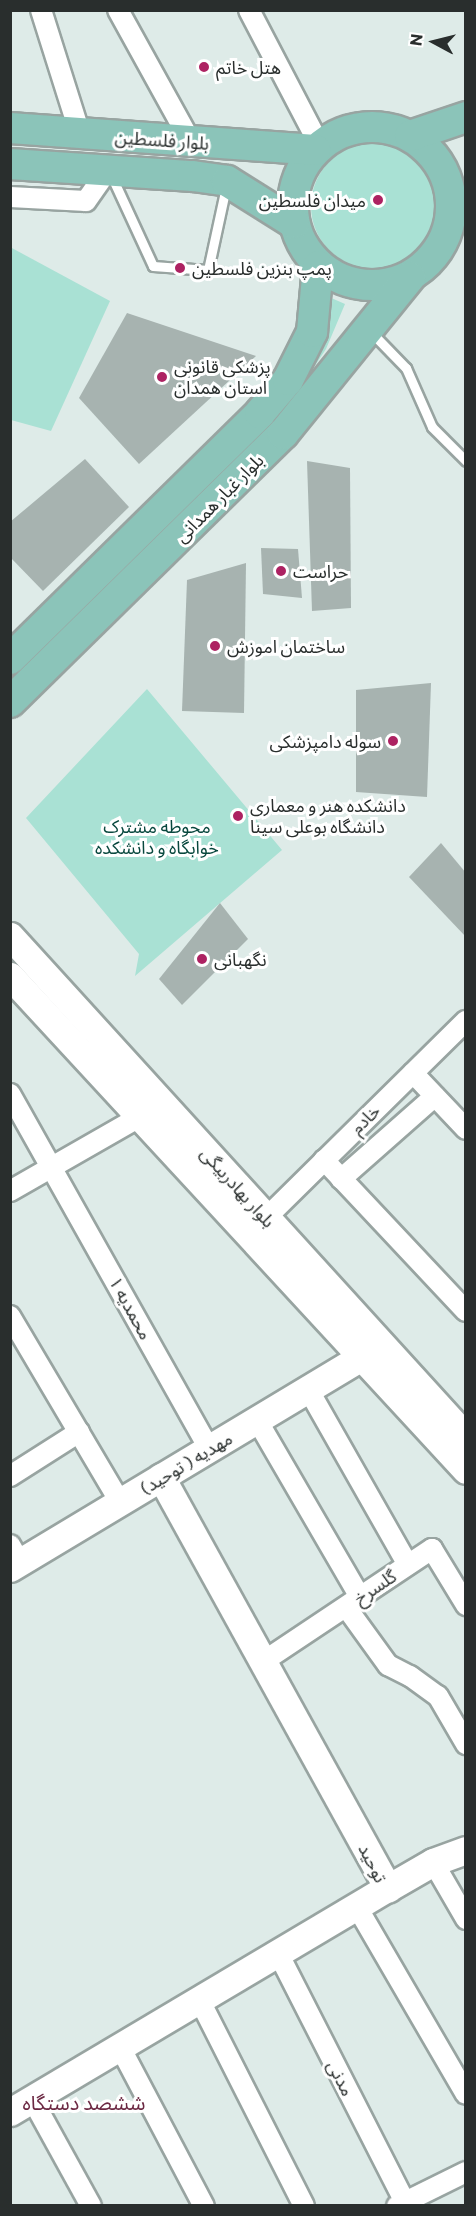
<!DOCTYPE html>
<meta charset="utf-8">
<style>
body{margin:0}
#map{position:relative;width:476px;height:2216px;overflow:hidden;background:#deebe8;font-family:Commissioner,"Noto Sans Arabic",sans-serif}
div>[style]{position:absolute}
[style*='--x']{left:calc(var(--x)*1px);top:calc(var(--y)*1px);width:calc(var(--w)*1px);rotate:calc(var(--a)*1deg)}
.green>*{inset:0;background:#a9e1d4}
.round{border-radius:50%}
.building>*{inset:0;background:#a7b3b0}
.roads{filter:drop-shadow(2px 0 #98a4a1) drop-shadow(-2px 0 #98a4a1) drop-shadow(0 2px #98a4a1) drop-shadow(0 -2px #98a4a1)}
.lane>*{height:9px;margin:-4.5px;padding:0 4.5px;transform-origin:4.5px;border-radius:4.5px;background:#fff}
.street>*{height:20px;margin:-10px;padding:0 10px;transform-origin:10px;border-radius:10px;background:#fff}
.secondary>*{height:27px;margin:-13.5px;padding:0 13.5px;transform-origin:13.5px;border-radius:13.5px;background:#fff}
.primary>*{height:30px;margin:-15px;padding:0 15px;transform-origin:15px;border-radius:15px;background:#8bc4b9}
.primary>.ring{margin:-15px;padding:0;box-sizing:content-box;background:none;border:30px solid #8bc4b9;border-radius:50%}
.dots>*{width:16px;height:16px;translate:-50% -50%;box-sizing:border-box;border:3px solid #fff;border-radius:50%}
span{translate:-50% -50%;white-space:nowrap;text-align:center;line-height:1.15;-webkit-text-stroke:6px #fff;paint-order:stroke}
.poi-label{font-size:18px;color:#292e2d}
.left{translate:0 -50%;text-align:left}
.right{translate:-100% -50%;text-align:right}
.street-label{font-size:18px;color:#292e2d}
.park-label{font-size:18px;color:#08483e}
.neighbourhood-label{font-size:20px;color:#6c2943}
.frame{position:absolute;inset:0;border:12px solid #292e2d;pointer-events:none}
.north{position:absolute;left:404px;top:12px;width:60px;height:60px;-webkit-text-stroke:4px #fff;paint-order:stroke;rotate:277deg;font-size:16px;font-weight:700;line-height:24px;text-align:center;color:#292e2d}
.north::after{content:'';display:block;margin:auto;width:21px;height:27px;background:#292e2d;clip-path:polygon(50% 0,100% 100%,50% 72%,0 100%)}
</style>
<div id="map">
<div class="green">
<i class="round" style="left:311px;top:143px;width:126px;height:126px"></i>
<i style="clip-path:polygon(10px 247px,110px 301px,51px 431px,11px 420px)"></i>
<i style="clip-path:polygon(329px 297px,345px 304px,326px 349px,312px 370px,309px 366px,326px 328px)"></i>
<i style="clip-path:polygon(147px 689px,282px 850px,135px 976px,139px 954px,26px 818px)"></i>
</div>
<div class="building">
<i style="clip-path:polygon(127px 313px,256px 356px,139px 464px,79px 398px)"></i>
<i style="clip-path:polygon(85px 459px,129px 507px,43px 591px,10px 557px,10px 522px)"></i>
<i style="clip-path:polygon(307px 461px,350px 468px,351px 608px,312px 611px)"></i>
<i style="clip-path:polygon(261px 548px,298px 549px,302px 598px,263px 594px)"></i>
<i style="clip-path:polygon(246px 563px,244px 713px,182px 711px,187px 580px)"></i>
<i style="clip-path:polygon(431px 683px,427px 797px,356px 792px,356px 690px)"></i>
<i style="clip-path:polygon(441px 843px,466px 873px,466px 937px,409px 877px)"></i>
<i style="clip-path:polygon(220px 903px,248px 939px,182px 1005px,159px 979px)"></i>
</div>
<div class="roads">
<div class="lane">
<i style="--x:111;--y:175;--w:100;--a:65.2"></i>
<i style="--x:153;--y:266;--w:55;--a:4.2"></i>
<i style="--x:208;--y:270;--w:85;--a:-77.8"></i>
<i style="--x:370;--y:331;--w:52;--a:45.8"></i>
<i style="--x:406;--y:368;--w:64;--a:66.2"></i>
<i style="--x:432;--y:427;--w:48;--a:45"></i>
</div>
<div class="street">
<i style="--x:41;--y:10;--w:130;--a:72.5"></i>
<i style="--x:118;--y:10;--w:151;--a:61.1"></i>
<i style="--x:249;--y:10;--w:153;--a:62.4"></i>
<i style="--x:10;--y:197;--w:76;--a:3"></i>
<i style="--x:86;--y:201;--w:38;--a:-55"></i>
<i style="--x:413;--y:1073;--w:77;--a:46.6"></i>
<i style="--x:10;--y:1094;--w:407;--a:60.7"></i>
<i style="--x:324;--y:1160;--w:207;--a:46.8"></i>
<i style="--x:341;--y:1179;--w:125;--a:-41.4"></i>
<i style="--x:10;--y:1191;--w:149;--a:-29.8"></i>
<i style="--x:266;--y:1218;--w:281;--a:-44.6"></i>
<i style="--x:10;--y:1316;--w:216;--a:59.4"></i>
<i style="--x:308;--y:1389;--w:202;--a:60.4"></i>
<i style="--x:257;--y:1420;--w:205;--a:59.8"></i>
<i style="--x:10;--y:1476;--w:82;--a:-32.5"></i>
<i style="--x:10;--y:1545;--w:20;--a:60"></i>
<i style="--x:346;--y:1607;--w:72;--a:54.1"></i>
<i style="--x:388;--y:1665;--w:25;--a:27"></i>
<i style="--x:410;--y:1676;--w:34;--a:36"></i>
<i style="--x:438;--y:1696;--w:56;--a:59.7"></i>
<i style="--x:264;--y:1661;--w:202;--a:-33.7"></i>
<i style="--x:432;--y:1549;--w:66;--a:58.7"></i>
<i style="--x:433;--y:1862;--w:66;--a:59.9"></i>
<i style="--x:357;--y:1907;--w:216;--a:59.8"></i>
<i style="--x:278;--y:1953;--w:284;--a:63"></i>
<i style="--x:199;--y:1999;--w:232;--a:63.1"></i>
<i style="--x:120;--y:2047;--w:180;--a:62.2"></i>
<i style="--x:32;--y:2099;--w:122;--a:61.1"></i>
<i style="--x:397;--y:2206;--w:77;--a:-26.2"></i>
</div>
<div class="secondary">
<i style="--x:10;--y:936;--w:677;--a:47.69"></i>
<i style="--x:10;--y:976;--w:672;--a:47.29"></i>
<i style="--x:161;--y:1477;--w:470;--a:61.1"></i>
<i style="--x:10;--y:1568;--w:410;--a:-31"></i>
<i style="--x:361;--y:1357;--w:18;--a:-41"></i>
<i style="--x:10;--y:2112;--w:439;--a:-30.7"></i>
<i style="--x:388;--y:1888;--w:52;--a:-30"></i>
<i style="--x:433;--y:1862;--w:35;--a:-20"></i>
</div>
<div class="primary">
<i class="ring" style="left:293px;top:127px;width:128px;height:128px"></i>
<i style="--x:10;--y:128;--w:306;--a:4.1"></i>
<i style="--x:410;--y:136;--w:59;--a:-18.7"></i>
<i style="--x:10;--y:164;--w:183;--a:3.8"></i>
<i style="--x:193;--y:176;--w:34;--a:8"></i>
<i style="--x:227;--y:181;--w:79;--a:32.1"></i>
<i style="--x:10;--y:659;--w:351;--a:-44.5"></i>
<i style="--x:260;--y:413;--w:43;--a:-49.7"></i>
<i style="--x:288;--y:380;--w:54;--a:-63.4"></i>
<i style="--x:312;--y:332;--w:66;--a:-84.8"></i>
<i style="--x:10;--y:702;--w:383;--a:-44.5"></i>
<i style="--x:283;--y:434;--w:202;--a:-51"></i>
</div>
</div>
<div class="dots">
<i style="left:204px;top:67px;background:#ad2262"></i>
<i style="left:378px;top:200px;background:#ad2262"></i>
<i style="left:180px;top:268px;background:#ad2262"></i>
<i style="left:162px;top:377px;background:#ad2262"></i>
<i style="left:281px;top:571px;background:#ad2262"></i>
<i style="left:215px;top:646px;background:#ad2262"></i>
<i style="left:393px;top:741px;background:#ad2262"></i>
<i style="left:238px;top:816px;background:#ad2262"></i>
<i style="left:202px;top:959px;background:#ad2262"></i>
</div>
<div class="poi-label">
<span class="left" style="left:216px;top:67px">هتل خاتم</span>
<span class="right" style="left:366px;top:200px">میدان فلسطین</span>
<span class="left" style="left:192px;top:268px">پمپ بنزین فلسطین</span>
<span class="left" style="left:174px;top:377px">پزشکی قانونی<br>استان همدان</span>
<span class="left" style="left:293px;top:571px">حراست</span>
<span class="left" style="left:227px;top:646px">ساختمان اموزش</span>
<span class="right" style="left:381px;top:741px">سوله دامپزشکی</span>
<span class="left" style="left:250px;top:816px">دانشکده هنر و معماری<br>دانشگاه بوعلی سینا</span>
<span class="left" style="left:214px;top:959px">نگهبانی</span>
</div>
<div class="street-label">
<span style="left:162px;top:140px;rotate:4deg">بلوار فلسطین</span>
<span style="left:219px;top:498px;rotate:-45deg">بلوار غبار همدانی</span>
<span style="left:365px;top:1119px;rotate:-44deg">خادم</span>
<span style="left:238px;top:1187px;rotate:48deg">بلوار بهادربیگی</span>
<span style="left:131px;top:1308px;rotate:61deg">محمدیه ۱</span>
<span style="left:186px;top:1463px;rotate:-31deg">مهدیه ( توحید)</span>
<span style="left:375px;top:1587px;rotate:-34deg">گلسرخ</span>
<span style="left:373px;top:1863px;rotate:63deg">توحید</span>
<span style="left:341px;top:2078px;rotate:63deg">مدنی</span>
</div>
<div class="park-label">
<span style="left:157px;top:837px">محوطه مشترک<br>خوابگاه و دانشکده</span>
</div>
<div class="neighbourhood-label">
<span style="left:84px;top:2102px">ششصد دستگاه</span>
</div>
<div class="frame"></div>
<div class="north">N</div>
</div>
